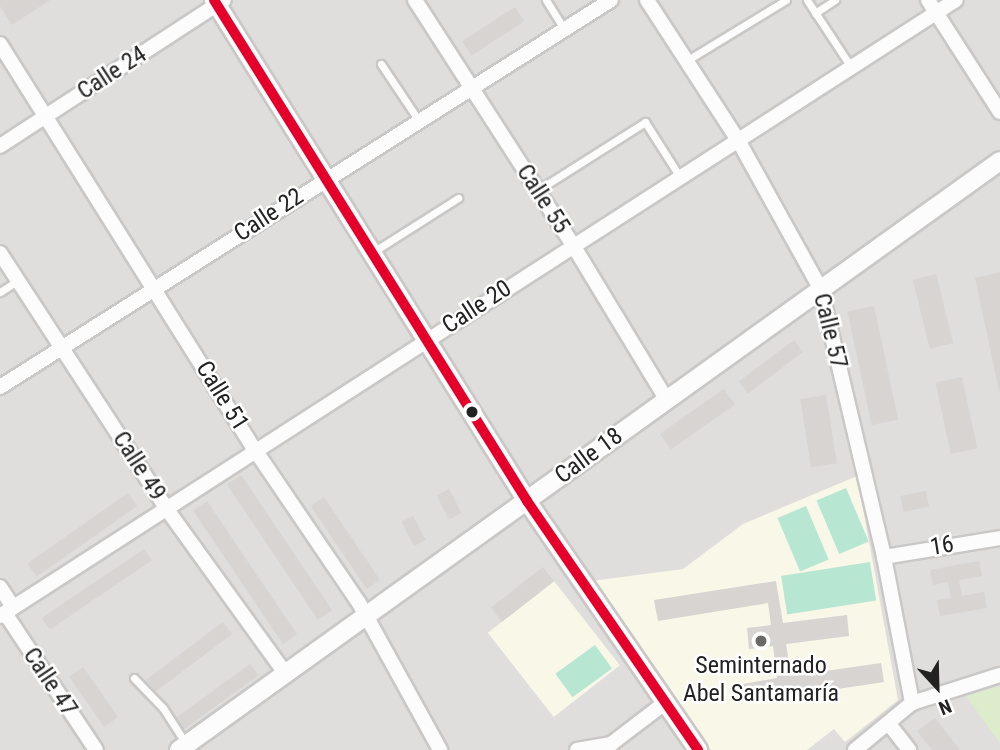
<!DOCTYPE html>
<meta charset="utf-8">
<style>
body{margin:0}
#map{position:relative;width:1000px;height:750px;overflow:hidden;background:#f0eeeb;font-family:"Roboto Condensed",sans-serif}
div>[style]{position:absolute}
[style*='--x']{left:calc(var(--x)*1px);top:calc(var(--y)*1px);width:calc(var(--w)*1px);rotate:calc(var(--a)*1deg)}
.residential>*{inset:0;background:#dfdedc;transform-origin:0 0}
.education>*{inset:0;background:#f8f7e8;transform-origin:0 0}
.grass>*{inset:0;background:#ddeccb}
.pitch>*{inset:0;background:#b7e6d2;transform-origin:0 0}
.building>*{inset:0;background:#d7d4d2;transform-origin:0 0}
.roads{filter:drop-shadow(2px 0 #c9c8c7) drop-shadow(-2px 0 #c9c8c7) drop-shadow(0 2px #c9c8c7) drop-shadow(0 -2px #c9c8c7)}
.service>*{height:7px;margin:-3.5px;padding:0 3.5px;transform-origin:3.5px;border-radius:3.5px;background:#fdfcfc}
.minor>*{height:14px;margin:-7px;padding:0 7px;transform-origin:7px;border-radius:7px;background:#fdfcfc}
.tertiary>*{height:18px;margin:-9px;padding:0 9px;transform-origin:9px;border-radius:9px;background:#fdfcfc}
.bus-1>*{height:10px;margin:-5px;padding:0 5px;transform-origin:5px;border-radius:5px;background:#e4002b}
.dots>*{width:19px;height:19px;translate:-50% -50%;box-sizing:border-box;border:4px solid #fff;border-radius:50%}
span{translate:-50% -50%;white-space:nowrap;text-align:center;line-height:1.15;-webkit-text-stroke:5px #fff;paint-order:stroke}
.street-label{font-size:24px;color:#222}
.poi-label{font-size:24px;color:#222}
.north{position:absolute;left:902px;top:652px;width:70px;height:70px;-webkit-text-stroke:5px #fff;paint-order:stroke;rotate:158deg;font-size:19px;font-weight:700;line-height:28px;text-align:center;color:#222}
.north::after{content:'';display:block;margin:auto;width:24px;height:32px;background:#222;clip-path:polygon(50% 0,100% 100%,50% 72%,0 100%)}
</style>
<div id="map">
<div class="residential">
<i style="left:0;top:0;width:1000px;height:750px"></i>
</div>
<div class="education">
<i style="clip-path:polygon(857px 476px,898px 700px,845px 742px,834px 729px,807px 750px,711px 750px,592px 581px,683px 569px,743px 524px)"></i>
<i style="left:554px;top:581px;width:107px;height:84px;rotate:52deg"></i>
</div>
<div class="grass">
<i style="clip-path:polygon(1000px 686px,1000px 743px,966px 696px)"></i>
</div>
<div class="pitch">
<i style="left:846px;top:488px;width:58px;height:32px;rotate:67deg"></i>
<i style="left:806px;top:506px;width:58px;height:31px;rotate:67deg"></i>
<i style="left:870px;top:562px;width:39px;height:90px;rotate:81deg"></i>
<i style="left:595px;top:645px;width:29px;height:49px;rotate:54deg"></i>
</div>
<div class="building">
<i style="clip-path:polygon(0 0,50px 0,12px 25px,0 6px)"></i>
<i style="left:515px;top:7px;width:17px;height:63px;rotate:57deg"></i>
<i style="clip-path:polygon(1000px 272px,1000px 391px,999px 391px,975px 278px)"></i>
<i style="left:936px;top:274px;width:71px;height:24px;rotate:76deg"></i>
<i style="left:874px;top:306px;width:116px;height:27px;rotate:78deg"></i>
<i style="left:794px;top:340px;width:15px;height:69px;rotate:53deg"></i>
<i style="left:962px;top:377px;width:73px;height:27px;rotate:78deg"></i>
<i style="left:724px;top:389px;width:19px;height:78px;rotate:55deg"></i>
<i style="left:826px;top:395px;width:69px;height:26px;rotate:81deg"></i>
<i style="left:241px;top:475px;width:163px;height:17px;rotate:56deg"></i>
<i style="left:449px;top:489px;width:27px;height:14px;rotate:62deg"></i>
<i style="left:926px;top:491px;width:16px;height:26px;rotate:79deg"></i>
<i style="left:128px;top:493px;width:16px;height:123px;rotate:55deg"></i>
<i style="left:324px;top:497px;width:100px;height:16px;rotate:56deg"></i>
<i style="left:207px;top:501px;width:161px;height:17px;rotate:56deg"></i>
<i style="left:413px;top:516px;width:27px;height:13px;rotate:62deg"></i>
<i style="left:144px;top:549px;width:14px;height:123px;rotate:56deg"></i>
<i style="clip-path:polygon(979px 561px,982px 576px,959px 580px,962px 596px,984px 592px,987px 608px,940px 616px,937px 600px,951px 598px,948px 582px,933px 585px,930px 570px)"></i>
<i style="left:543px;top:567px;width:18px;height:66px;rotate:52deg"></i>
<i style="clip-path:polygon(776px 581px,783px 623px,847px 615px,849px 636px,786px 644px,791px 676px,881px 663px,884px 682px,746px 703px,743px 684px,777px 678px,773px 646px,749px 649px,747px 628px,771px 625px,768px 603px,658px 621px,654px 600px)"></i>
<i style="left:223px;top:622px;width:15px;height:96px;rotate:53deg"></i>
<i style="left:250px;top:664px;width:14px;height:93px;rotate:54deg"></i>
<i style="left:83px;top:667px;width:61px;height:17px;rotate:55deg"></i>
<i style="clip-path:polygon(935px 718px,960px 750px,932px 750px,917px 731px)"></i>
</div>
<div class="roads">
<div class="service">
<i style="--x:546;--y:0;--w:34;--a:58"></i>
<i style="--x:807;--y:0;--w:80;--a:56.7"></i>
<i style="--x:815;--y:13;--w:24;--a:-33"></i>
<i style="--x:686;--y:61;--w:117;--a:-31.4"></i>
<i style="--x:381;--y:64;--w:69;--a:56.3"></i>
<i style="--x:538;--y:190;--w:127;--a:-32.4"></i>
<i style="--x:645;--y:122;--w:65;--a:57.5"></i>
<i style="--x:373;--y:252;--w:101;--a:-32.4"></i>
<i style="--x:0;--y:292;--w:20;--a:-33"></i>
<i style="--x:134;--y:678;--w:42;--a:46"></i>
<i style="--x:163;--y:708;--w:43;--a:57.4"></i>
</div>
<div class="minor">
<i style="--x:415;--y:0;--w:292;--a:57.2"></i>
<i style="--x:573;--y:245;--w:181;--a:58.8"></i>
<i style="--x:647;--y:0;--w:167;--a:57"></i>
<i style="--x:738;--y:140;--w:171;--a:61"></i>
<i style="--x:821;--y:290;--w:274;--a:76.7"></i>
<i style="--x:884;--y:557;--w:149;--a:79.1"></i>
<i style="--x:928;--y:0;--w:133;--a:57.3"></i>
<i style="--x:0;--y:44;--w:479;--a:57.9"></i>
<i style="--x:255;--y:450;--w:185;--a:55.8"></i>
<i style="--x:359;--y:603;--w:168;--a:61.1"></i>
<i style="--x:0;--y:146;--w:267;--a:-33.1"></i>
<i style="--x:0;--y:253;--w:304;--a:56.9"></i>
<i style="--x:166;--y:508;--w:203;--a:54.2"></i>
<i style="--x:0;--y:387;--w:723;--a:-32.35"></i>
<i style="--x:884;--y:557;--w:118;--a:-9.3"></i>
<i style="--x:0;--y:587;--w:24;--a:57"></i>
<i style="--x:5;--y:613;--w:164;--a:56.4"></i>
<i style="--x:0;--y:616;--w:1137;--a:-32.8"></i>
<i style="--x:889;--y:724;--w:33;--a:52"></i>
<i style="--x:577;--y:750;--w:35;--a:-10"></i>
<i style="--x:611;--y:744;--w:69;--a:-37.4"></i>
<i style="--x:855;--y:750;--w:74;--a:-39.5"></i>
<i style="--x:912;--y:703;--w:92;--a:-17.7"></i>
</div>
<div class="tertiary">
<i style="--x:214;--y:0;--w:591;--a:58"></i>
<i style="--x:527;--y:501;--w:302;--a:55.5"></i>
<i style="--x:179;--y:750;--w:1010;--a:-35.66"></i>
</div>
</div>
<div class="bus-1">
<i style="--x:214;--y:0;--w:591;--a:58"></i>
<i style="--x:527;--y:501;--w:302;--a:55.5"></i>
</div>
<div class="dots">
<i style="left:472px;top:412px;background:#222"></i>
<i style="left:761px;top:641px;background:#6a6968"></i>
</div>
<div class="street-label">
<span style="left:112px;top:73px;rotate:-33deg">Calle 24</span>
<span style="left:543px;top:199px;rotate:57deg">Calle 55</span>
<span style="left:269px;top:215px;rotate:-33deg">Calle 22</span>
<span style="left:477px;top:307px;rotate:-33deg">Calle 20</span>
<span style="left:830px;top:331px;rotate:76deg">Calle 57</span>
<span style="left:222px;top:396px;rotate:58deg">Calle 51</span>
<span style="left:589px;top:456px;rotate:-36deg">Calle 18</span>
<span style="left:139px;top:466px;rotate:57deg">Calle 49</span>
<span style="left:942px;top:546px;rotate:-9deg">16</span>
<span style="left:50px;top:682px;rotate:56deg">Calle 47</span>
</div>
<div class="poi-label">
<span style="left:761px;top:680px">Seminternado<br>Abel Santamaría</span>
</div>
<div class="north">N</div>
</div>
